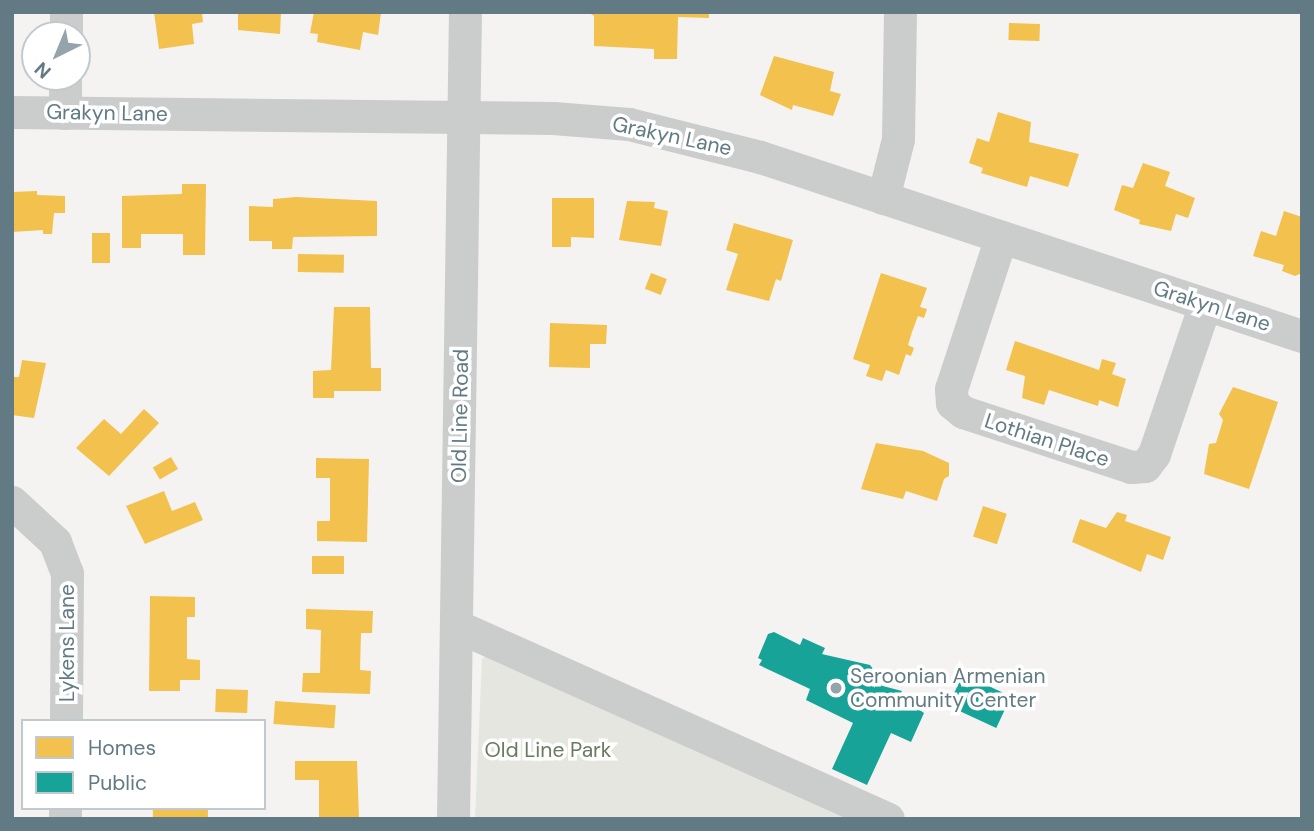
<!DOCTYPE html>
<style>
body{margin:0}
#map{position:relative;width:1314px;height:831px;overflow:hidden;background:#f4f3f1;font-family:"DM Sans",sans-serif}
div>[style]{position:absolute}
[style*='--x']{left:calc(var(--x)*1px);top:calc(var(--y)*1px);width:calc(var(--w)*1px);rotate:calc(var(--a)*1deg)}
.green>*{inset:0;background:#e4e6df}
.homes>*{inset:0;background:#f2c14e;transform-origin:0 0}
.public>*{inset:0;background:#17a398;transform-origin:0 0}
.minor>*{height:33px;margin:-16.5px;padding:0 16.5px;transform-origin:16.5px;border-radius:16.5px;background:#cbcccc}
.dots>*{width:19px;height:19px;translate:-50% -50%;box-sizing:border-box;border:4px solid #fff;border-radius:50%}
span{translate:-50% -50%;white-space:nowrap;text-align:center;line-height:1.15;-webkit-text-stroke:7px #fff;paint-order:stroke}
.street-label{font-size:21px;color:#617a84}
.poi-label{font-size:21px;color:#617a84}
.left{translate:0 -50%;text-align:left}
.park-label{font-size:21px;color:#6a7a60}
.frame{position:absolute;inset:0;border:14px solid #617a84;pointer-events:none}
.legend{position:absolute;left:21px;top:719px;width:245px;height:91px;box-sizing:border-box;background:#fff;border:2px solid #c0cace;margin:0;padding:9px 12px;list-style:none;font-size:21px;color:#617a84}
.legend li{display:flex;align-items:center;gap:14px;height:35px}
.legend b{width:35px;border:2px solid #c0cace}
.north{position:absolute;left:21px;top:21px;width:70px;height:70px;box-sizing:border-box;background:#fff;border:2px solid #c0cace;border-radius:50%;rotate:223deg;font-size:19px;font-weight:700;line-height:28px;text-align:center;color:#617a84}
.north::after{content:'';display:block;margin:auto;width:24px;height:32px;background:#94a4aa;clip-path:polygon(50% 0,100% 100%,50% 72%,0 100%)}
</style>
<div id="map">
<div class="green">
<i style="clip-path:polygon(487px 655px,859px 819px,475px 819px,482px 659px)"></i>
</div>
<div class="homes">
<i style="clip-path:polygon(154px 12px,202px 12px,203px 22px,192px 24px,194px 44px,159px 49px)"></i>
<i style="clip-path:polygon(238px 12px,281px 12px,280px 34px,238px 30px)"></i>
<i style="clip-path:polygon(314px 12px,381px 13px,378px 35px,363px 32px,360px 50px,317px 42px,318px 34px,310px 33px)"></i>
<i style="clip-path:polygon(588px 12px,709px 12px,709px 18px,678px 17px,677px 59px,654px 59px,654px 49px,594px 46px,594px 16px)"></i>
<i style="left:1009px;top:23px;width:31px;height:17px;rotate:2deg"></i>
<i style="clip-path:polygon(774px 56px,834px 72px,830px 91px,841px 94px,833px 116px,793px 105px,792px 110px,760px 95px)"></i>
<i style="clip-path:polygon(998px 112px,1031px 122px,1029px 142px,1079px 154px,1068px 187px,1030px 176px,1027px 187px,981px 173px,983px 168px,969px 163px,977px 138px,989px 142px)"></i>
<i style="clip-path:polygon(1143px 163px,1170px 172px,1165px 186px,1195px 198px,1188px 218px,1176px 214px,1171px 231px,1139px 224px,1140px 220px,1114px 210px,1122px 185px,1133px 188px)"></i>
<i style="clip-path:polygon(182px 184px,206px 184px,205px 255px,183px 255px,183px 234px,141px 234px,141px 248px,122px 248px,122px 196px,182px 194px)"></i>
<i style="clip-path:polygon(37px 191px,37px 195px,65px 196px,65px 213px,54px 213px,52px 234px,43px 234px,43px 230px,12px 232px,12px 192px)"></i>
<i style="clip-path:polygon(296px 197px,377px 201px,377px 236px,293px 237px,292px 249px,272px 249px,272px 241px,249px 241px,249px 206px,273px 207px,273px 199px)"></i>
<i style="clip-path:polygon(552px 198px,594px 198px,594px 238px,571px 237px,571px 247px,552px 247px)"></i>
<i style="clip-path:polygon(627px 201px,655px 202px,654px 208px,668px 211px,661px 246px,619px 240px)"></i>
<i style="clip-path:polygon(1284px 211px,1302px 217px,1302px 273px,1295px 276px,1282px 271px,1284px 265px,1253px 256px,1261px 231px,1276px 236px)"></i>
<i style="clip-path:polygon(734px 223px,793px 240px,781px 281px,776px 279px,769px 301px,726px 290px,738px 254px,726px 250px)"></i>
<i style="left:92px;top:233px;width:18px;height:30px"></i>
<i style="left:298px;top:254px;width:46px;height:18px;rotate:1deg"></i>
<i style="left:651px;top:273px;width:17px;height:17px;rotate:21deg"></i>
<i style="clip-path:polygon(881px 273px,927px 288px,920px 307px,927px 309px,924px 318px,918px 316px,912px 332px,908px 345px,914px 348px,911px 356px,906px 354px,899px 375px,886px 370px,882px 381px,866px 376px,870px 365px,853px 359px)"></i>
<i style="clip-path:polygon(334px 307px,370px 307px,371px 368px,381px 368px,381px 391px,334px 391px,334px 398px,313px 398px,313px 371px,331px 370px)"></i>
<i style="clip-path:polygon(550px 323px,607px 325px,606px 344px,590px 344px,590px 368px,549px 367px)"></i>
<i style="clip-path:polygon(1015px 341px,1099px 370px,1102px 359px,1116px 363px,1112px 374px,1126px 379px,1118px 407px,1099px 400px,1098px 406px,1049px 390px,1044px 405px,1022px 398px,1025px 376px,1006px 370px)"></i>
<i style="clip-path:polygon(22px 360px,46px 363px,34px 418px,12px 415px,12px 377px,19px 377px)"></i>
<i style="clip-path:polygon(1233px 387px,1278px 402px,1249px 489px,1204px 474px,1209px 444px,1216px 443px,1223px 420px,1219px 414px)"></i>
<i style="clip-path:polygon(144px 409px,159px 423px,109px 476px,76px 448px,104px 419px,121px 434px)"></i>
<i style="clip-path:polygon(876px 443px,923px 451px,949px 463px,949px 476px,944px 479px,937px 501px,906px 491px,903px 499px,861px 489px)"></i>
<i style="left:171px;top:457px;width:14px;height:21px;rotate:60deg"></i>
<i style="clip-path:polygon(316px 458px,369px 459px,367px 542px,317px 541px,317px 521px,330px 521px,330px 478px,316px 478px)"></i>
<i style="clip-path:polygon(164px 491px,172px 511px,195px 502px,203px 520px,145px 544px,126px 506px)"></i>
<i style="left:983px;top:506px;width:25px;height:32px;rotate:18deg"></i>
<i style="clip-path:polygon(1117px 512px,1127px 515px,1125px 521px,1171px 537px,1163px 560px,1147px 554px,1141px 572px,1072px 542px,1080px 519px,1106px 528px)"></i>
<i style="left:312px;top:556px;width:32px;height:18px"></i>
<i style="clip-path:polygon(150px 596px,195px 597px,195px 617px,187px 617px,187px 659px,200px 660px,200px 680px,180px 680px,180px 691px,149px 691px)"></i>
<i style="clip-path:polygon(306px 609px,373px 611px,372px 633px,361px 633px,360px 670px,371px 671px,370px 694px,302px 692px,303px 673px,320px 673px,321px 630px,306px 629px)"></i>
<i style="left:216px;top:689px;width:32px;height:23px;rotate:2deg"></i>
<i style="left:275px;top:701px;width:61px;height:23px;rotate:4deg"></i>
<i style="clip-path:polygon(295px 761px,357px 761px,359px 819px,319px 819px,319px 780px,295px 780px)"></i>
<i style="left:153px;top:808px;width:55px;height:11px;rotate:1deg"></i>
</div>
<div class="public">
<i style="clip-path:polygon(774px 632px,800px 645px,803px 638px,825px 648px,822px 654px,826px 655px,870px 665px,876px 673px,871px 683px,902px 691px,900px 696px,924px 713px,911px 742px,891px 733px,867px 785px,832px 769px,853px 723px,806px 700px,810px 689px,759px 665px,762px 660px,758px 658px,768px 634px)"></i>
<i style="left:963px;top:674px;width:53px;height:35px;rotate:25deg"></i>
</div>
<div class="minor">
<i style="--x:66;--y:35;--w:23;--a:-90"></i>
<i style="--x:12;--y:112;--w:541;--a:0.64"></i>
<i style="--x:553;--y:118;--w:76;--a:4.5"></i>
<i style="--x:629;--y:124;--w:135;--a:14.1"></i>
<i style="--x:760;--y:157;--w:571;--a:18.28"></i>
<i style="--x:65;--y:113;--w:36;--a:-90"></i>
<i style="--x:883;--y:198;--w:61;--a:-75.7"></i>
<i style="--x:898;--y:139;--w:127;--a:-89.1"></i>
<i style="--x:1001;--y:237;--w:160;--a:108.2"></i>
<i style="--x:951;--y:389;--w:14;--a:86"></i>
<i style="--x:952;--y:403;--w:14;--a:39"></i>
<i style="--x:963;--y:412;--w:177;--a:18.1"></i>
<i style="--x:1131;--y:467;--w:14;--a:-4"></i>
<i style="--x:1145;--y:466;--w:15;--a:-53"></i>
<i style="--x:1154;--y:454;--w:158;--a:-71.2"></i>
<i style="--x:12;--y:502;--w:59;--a:42.9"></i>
<i style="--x:55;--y:542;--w:33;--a:69"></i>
<i style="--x:67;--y:573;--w:148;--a:90.4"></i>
<i style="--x:457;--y:626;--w:472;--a:24.1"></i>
<i style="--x:65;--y:819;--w:11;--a:-90"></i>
<i style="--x:453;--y:819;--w:807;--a:-89.15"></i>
</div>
<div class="dots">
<i style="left:836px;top:688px;background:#94a4aa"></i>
</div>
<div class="street-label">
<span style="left:107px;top:113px;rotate:1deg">Grakyn Lane</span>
<span style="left:672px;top:136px;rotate:12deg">Grakyn Lane</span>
<span style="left:1212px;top:306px;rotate:18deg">Grakyn Lane</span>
<span style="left:460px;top:416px;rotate:-89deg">Old Line Road</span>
<span style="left:1047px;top:440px;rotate:18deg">Lothian Place</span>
<span style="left:67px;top:643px;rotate:-90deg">Lykens Lane</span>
</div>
<div class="poi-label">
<span class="left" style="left:850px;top:688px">Seroonian Armenian<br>Community Center</span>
</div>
<div class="park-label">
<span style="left:548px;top:750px">Old Line Park</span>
</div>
<div class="frame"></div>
<ul class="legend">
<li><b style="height:19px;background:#f2c14e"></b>Homes</li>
<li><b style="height:19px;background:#17a398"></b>Public</li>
</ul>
<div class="north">N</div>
</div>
